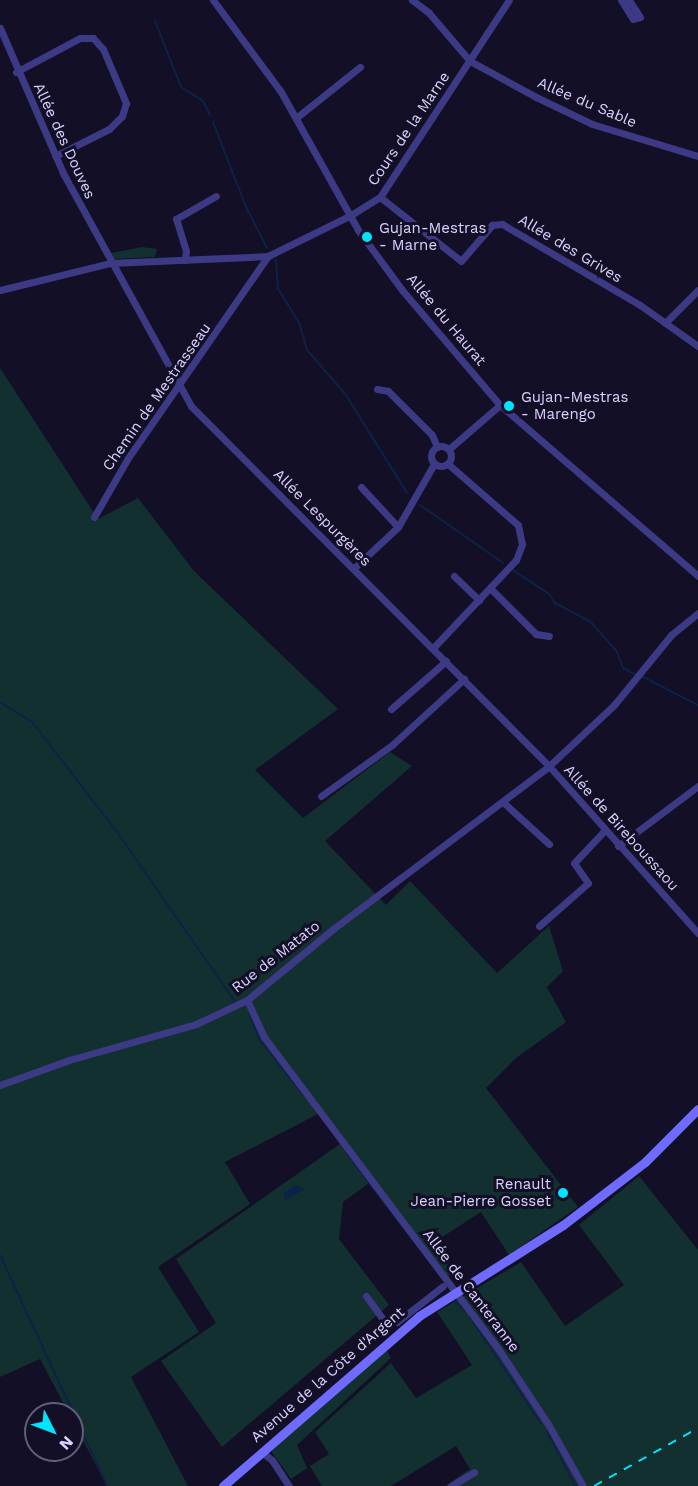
<!DOCTYPE html>
<meta charset="utf-8">
<style>
body{margin:0}
#map{position:relative;width:698px;height:1486px;overflow:hidden;background:#130f26;font-family:"Work Sans",sans-serif}
div>[style]{position:absolute}
[style*='--x']{left:calc(var(--x)*1px);top:calc(var(--y)*1px);width:calc(var(--w)*1px);rotate:calc(var(--a)*1deg)}
.green>*{inset:0;background:#12302f}
.water>*{inset:0;background:#0c2248}
.stream>*{height:2px;margin:-1px;padding:0 1px;transform-origin:1px;border-radius:1px;background:#0c2248}
.street>*{height:7px;margin:-3.5px;padding:0 3.5px;transform-origin:3.5px;border-radius:3.5px;background:#3d3a85}
.street>.ring{margin:-3.5px;padding:0;box-sizing:content-box;background:none;border:7px solid #3d3a85;border-radius:50%}
.secondary>*{height:9px;margin:-4.5px;padding:0 4.5px;transform-origin:4.5px;border-radius:4.5px;background:#6f6bff}
.rail>*{height:2px;margin-top:-1px;transform-origin:0;background:repeating-linear-gradient(90deg,#00e5ff 0 9px,transparent 0 17px)}
.dots>*{width:16px;height:16px;translate:-50% -50%;box-sizing:border-box;border:3px solid #130f26;border-radius:50%}
span{translate:-50% -50%;white-space:nowrap;text-align:center;line-height:1.15;-webkit-text-stroke:6px #130f26;paint-order:stroke}
.street-label{font-size:15px;color:#d9d4ff}
.poi-label{font-size:15px;color:#d9d4ff}
.left{translate:0 -50%;text-align:left}
.right{translate:-100% -50%;text-align:right}
.north{position:absolute;left:24px;top:1402px;width:60px;height:60px;box-sizing:border-box;background:#130f26;border:2px solid #625e7d;border-radius:50%;rotate:132deg;font-size:16px;font-weight:700;line-height:24px;text-align:center;color:#d9d4ff}
.north::after{content:'';display:block;margin:auto;width:21px;height:27px;background:#00e5ff;clip-path:polygon(50% 0,100% 100%,50% 72%,0 100%)}
</style>
<div id="map">
<div class="green">
<i style="clip-path:polygon(142px 247px,157px 249px,155px 257px,114px 259px,111px 253px)"></i>
<i style="clip-path:polygon(0 368px,98px 519px,138px 498px,194px 571px,338px 709px,255px 770px,303px 818px,390px 752px,412px 766px,325px 841px,386px 905px,410px 881px,497px 973px,549px 926px,563px 971px,547px 987px,566px 1022px,516px 1058px,486px 1088px,578px 1207px,509px 1255px,481px 1212px,436px 1241px,455px 1274px,447px 1277px,372px 1181px,343px 1202px,339px 1239px,389px 1305px,222px 1447px,161px 1361px,216px 1323px,176px 1259px,343px 1142px,320px 1113px,225px 1162px,250px 1204px,158px 1267px,199px 1332px,131px 1377px,188px 1486px,107px 1486px,40px 1359px,0 1377px)"></i>
<i style="clip-path:polygon(639px 1176px,698px 1250px,698px 1486px,445px 1486px,470px 1469px,456px 1446px,391px 1486px,322px 1486px,310px 1466px,329px 1454px,315px 1432px,391px 1363px,416px 1398px,472px 1365px,437px 1312px,521px 1262px,565px 1326px,624px 1285px,579px 1225px)"></i>
<i style="clip-path:polygon(387px 1351px,391px 1358px,297px 1445px,307px 1468px,291px 1479px,271px 1451px)"></i>
</div>
<div class="water">
<i style="clip-path:polygon(295px 1185px,305px 1189px,286px 1200px,283px 1194px)"></i>
</div>
<div class="stream">
<i style="--x:155;--y:21;--w:71;--a:68.5"></i>
<i style="--x:181;--y:87;--w:26;--a:32"></i>
<i style="--x:203;--y:101;--w:16;--a:63"></i>
<i style="--x:213;--y:122;--w:91;--a:68.8"></i>
<i style="--x:246;--y:207;--w:46;--a:62.9"></i>
<i style="--x:276;--y:260;--w:29;--a:86"></i>
<i style="--x:278;--y:289;--w:39;--a:58"></i>
<i style="--x:299;--y:322;--w:29;--a:74"></i>
<i style="--x:307;--y:350;--w:60;--a:49.1"></i>
<i style="--x:346;--y:395;--w:115;--a:58.1"></i>
<i style="--x:420;--y:505;--w:101;--a:34.9"></i>
<i style="--x:513;--y:570;--w:43;--a:33.7"></i>
<i style="--x:549;--y:594;--w:11;--a:56"></i>
<i style="--x:555;--y:603;--w:41;--a:27.8"></i>
<i style="--x:591;--y:622;--w:40;--a:49"></i>
<i style="--x:617;--y:652;--w:17;--a:69"></i>
<i style="--x:623;--y:668;--w:15;--a:28"></i>
<i style="--x:641;--y:676;--w:64;--a:27"></i>
<i style="--x:0;--y:702;--w:39;--a:32"></i>
<i style="--x:33;--y:723;--w:138;--a:52.4"></i>
<i style="--x:117;--y:832;--w:208;--a:55.2"></i>
<i style="--x:250;--y:1014;--w:27;--a:70"></i>
<i style="--x:259;--y:1039;--w:73;--a:51.7"></i>
<i style="--x:347;--y:1154;--w:117;--a:52.6"></i>
<i style="--x:0;--y:1255;--w:255;--a:65.1"></i>
<i style="--x:453;--y:1300;--w:18;--a:41"></i>
<i style="--x:470;--y:1317;--w:128;--a:56.4"></i>
<i style="--x:547;--y:1431;--w:62;--a:63"></i>
</div>
<div class="street">
<i style="--x:213;--y:0;--w:114;--a:53.5"></i>
<i style="--x:281;--y:92;--w:158;--a:60.8"></i>
<i style="--x:358;--y:230;--w:74;--a:53.7"></i>
<i style="--x:402;--y:290;--w:151;--a:49.6"></i>
<i style="--x:500;--y:405;--w:262;--a:40.8"></i>
<i style="--x:412;--y:0;--w:21;--a:37"></i>
<i style="--x:429;--y:13;--w:63;--a:49.5"></i>
<i style="--x:470;--y:61;--w:75;--a:28.6"></i>
<i style="--x:536;--y:97;--w:62;--a:25.7"></i>
<i style="--x:592;--y:124;--w:111;--a:16.8"></i>
<i style="--x:621;--y:0;--w:22;--a:58"></i>
<i style="--x:633;--y:19;--w:7;--a:-16"></i>
<i style="--x:640;--y:17;--w:20;--a:-123"></i>
<i style="--x:0;--y:28;--w:158;--a:66.5"></i>
<i style="--x:63;--y:173;--w:266;--a:61.2"></i>
<i style="--x:191;--y:406;--w:508;--a:45.16"></i>
<i style="--x:549;--y:766;--w:224;--a:48.3"></i>
<i style="--x:16;--y:72;--w:72;--a:-28"></i>
<i style="--x:80;--y:38;--w:13;--a:0"></i>
<i style="--x:93;--y:38;--w:15;--a:48"></i>
<i style="--x:103;--y:49;--w:59;--a:66.9"></i>
<i style="--x:126;--y:103;--w:14;--a:107"></i>
<i style="--x:122;--y:116;--w:18;--a:135"></i>
<i style="--x:109;--y:129;--w:60;--a:153.4"></i>
<i style="--x:296;--y:118;--w:82;--a:-38.6"></i>
<i style="--x:380;--y:197;--w:103;--a:38.3"></i>
<i style="--x:461;--y:261;--w:48;--a:-49.3"></i>
<i style="--x:492;--y:225;--w:10;--a:-6"></i>
<i style="--x:502;--y:224;--w:160;--a:30.4"></i>
<i style="--x:640;--y:305;--w:71;--a:35.3"></i>
<i style="--x:185;--y:260;--w:9;--a:-84"></i>
<i style="--x:186;--y:251;--w:34;--a:-107"></i>
<i style="--x:176;--y:219;--w:46;--a:-29.9"></i>
<i style="--x:0;--y:290;--w:113;--a:-13.8"></i>
<i style="--x:110;--y:263;--w:158;--a:-2.5"></i>
<i style="--x:268;--y:256;--w:93;--a:-26.3"></i>
<i style="--x:351;--y:215;--w:34;--a:-32"></i>
<i style="--x:380;--y:197;--w:235;--a:-56.8"></i>
<i style="--x:665;--y:323;--w:47;--a:-45"></i>
<i style="--x:377;--y:389;--w:11;--a:10"></i>
<i style="--x:388;--y:391;--w:62;--a:45"></i>
<i style="--x:432;--y:435;--w:13;--a:67"></i>
<i class="ring" style="left:431px;top:446px;width:13px;height:13px"></i>
<i style="--x:449;--y:449;--w:67;--a:-40.8"></i>
<i style="--x:361;--y:487;--w:54;--a:47.2"></i>
<i style="--x:94;--y:517;--w:68;--a:-60"></i>
<i style="--x:128;--y:458;--w:246;--a:-55.3"></i>
<i style="--x:354;--y:568;--w:60;--a:-43"></i>
<i style="--x:398;--y:527;--w:73;--a:-60.3"></i>
<i style="--x:454;--y:576;--w:35;--a:44"></i>
<i style="--x:490;--y:588;--w:65;--a:45"></i>
<i style="--x:536;--y:634;--w:13;--a:9"></i>
<i style="--x:433;--y:648;--w:121;--a:-46.7"></i>
<i style="--x:516;--y:560;--w:17;--a:-69"></i>
<i style="--x:522;--y:544;--w:19;--a:-102"></i>
<i style="--x:518;--y:525;--w:93;--a:-138.9"></i>
<i style="--x:391;--y:709;--w:73;--a:-41.1"></i>
<i style="--x:321;--y:796;--w:87;--a:-35.7"></i>
<i style="--x:392;--y:745;--w:98;--a:-42.5"></i>
<i style="--x:504;--y:803;--w:61;--a:42.3"></i>
<i style="--x:618;--y:846;--w:100;--a:-36.9"></i>
<i style="--x:539;--y:926;--w:65;--a:-41.3"></i>
<i style="--x:588;--y:883;--w:24;--a:-125"></i>
<i style="--x:574;--y:863;--w:45;--a:-46.8"></i>
<i style="--x:247;--y:1000;--w:41;--a:65.3"></i>
<i style="--x:264;--y:1037;--w:391;--a:53.1"></i>
<i style="--x:499;--y:1350;--w:89;--a:56.5"></i>
<i style="--x:548;--y:1424;--w:71;--a:60.6"></i>
<i style="--x:0;--y:1085;--w:73;--a:-19.9"></i>
<i style="--x:69;--y:1060;--w:132;--a:-15.8"></i>
<i style="--x:196;--y:1024;--w:56;--a:-25.2"></i>
<i style="--x:247;--y:1000;--w:112;--a:-39.5"></i>
<i style="--x:333;--y:929;--w:271;--a:-37"></i>
<i style="--x:549;--y:766;--w:89;--a:-43.2"></i>
<i style="--x:614;--y:705;--w:90;--a:-50.8"></i>
<i style="--x:671;--y:635;--w:35;--a:-39"></i>
<i style="--x:366;--y:1296;--w:32;--a:54"></i>
<i style="--x:385;--y:1322;--w:12;--a:0"></i>
<i style="--x:397;--y:1322;--w:58;--a:-38"></i>
<i style="--x:262;--y:1452;--w:13;--a:39"></i>
<i style="--x:272;--y:1460;--w:31;--a:57"></i>
<i style="--x:451;--y:1486;--w:27;--a:-31"></i>
</div>
<div class="secondary">
<i style="--x:223;--y:1486;--w:259;--a:-40.9"></i>
<i style="--x:419;--y:1316;--w:170;--a:-32.3"></i>
<i style="--x:563;--y:1225;--w:103;--a:-37.5"></i>
<i style="--x:645;--y:1162;--w:75;--a:-45"></i>
</div>
<div class="rail">
<i style="--x:594;--y:1486;--w:119;--a:-29.1"></i>
</div>
<div class="dots">
<i style="left:367px;top:237px;background:#00e5ff"></i>
<i style="left:509px;top:406px;background:#00e5ff"></i>
<i style="left:563px;top:1193px;background:#00e5ff"></i>
</div>
<div class="street-label">
<span style="left:587px;top:103px;rotate:23deg">Allée du Sable</span>
<span style="left:409px;top:129px;rotate:-56deg">Cours de la Marne</span>
<span style="left:64px;top:141px;rotate:65deg">Allée des Douves</span>
<span style="left:570px;top:249px;rotate:31deg">Allée des Grives</span>
<span style="left:446px;top:320px;rotate:50deg">Allée du Haurat</span>
<span style="left:157px;top:397px;rotate:-55deg">Chemin de Mestrasseau</span>
<span style="left:322px;top:518px;rotate:45deg">Allée Lespurgères</span>
<span style="left:621px;top:828px;rotate:48deg">Allée de Bireboussaou</span>
<span style="left:276px;top:957px;rotate:-38deg">Rue de Matato</span>
<span style="left:471px;top:1291px;rotate:53deg">Allée de Canteranne</span>
<span style="left:328px;top:1375px;rotate:-41deg">Avenue de la Côte d'Argent</span>
</div>
<div class="poi-label">
<span class="left" style="left:379px;top:237px">Gujan-Mestras<br>- Marne</span>
<span class="left" style="left:521px;top:406px">Gujan-Mestras<br>- Marengo</span>
<span class="right" style="left:551px;top:1193px">Renault<br>Jean-Pierre Gosset</span>
</div>
<div class="north">N</div>
</div>
